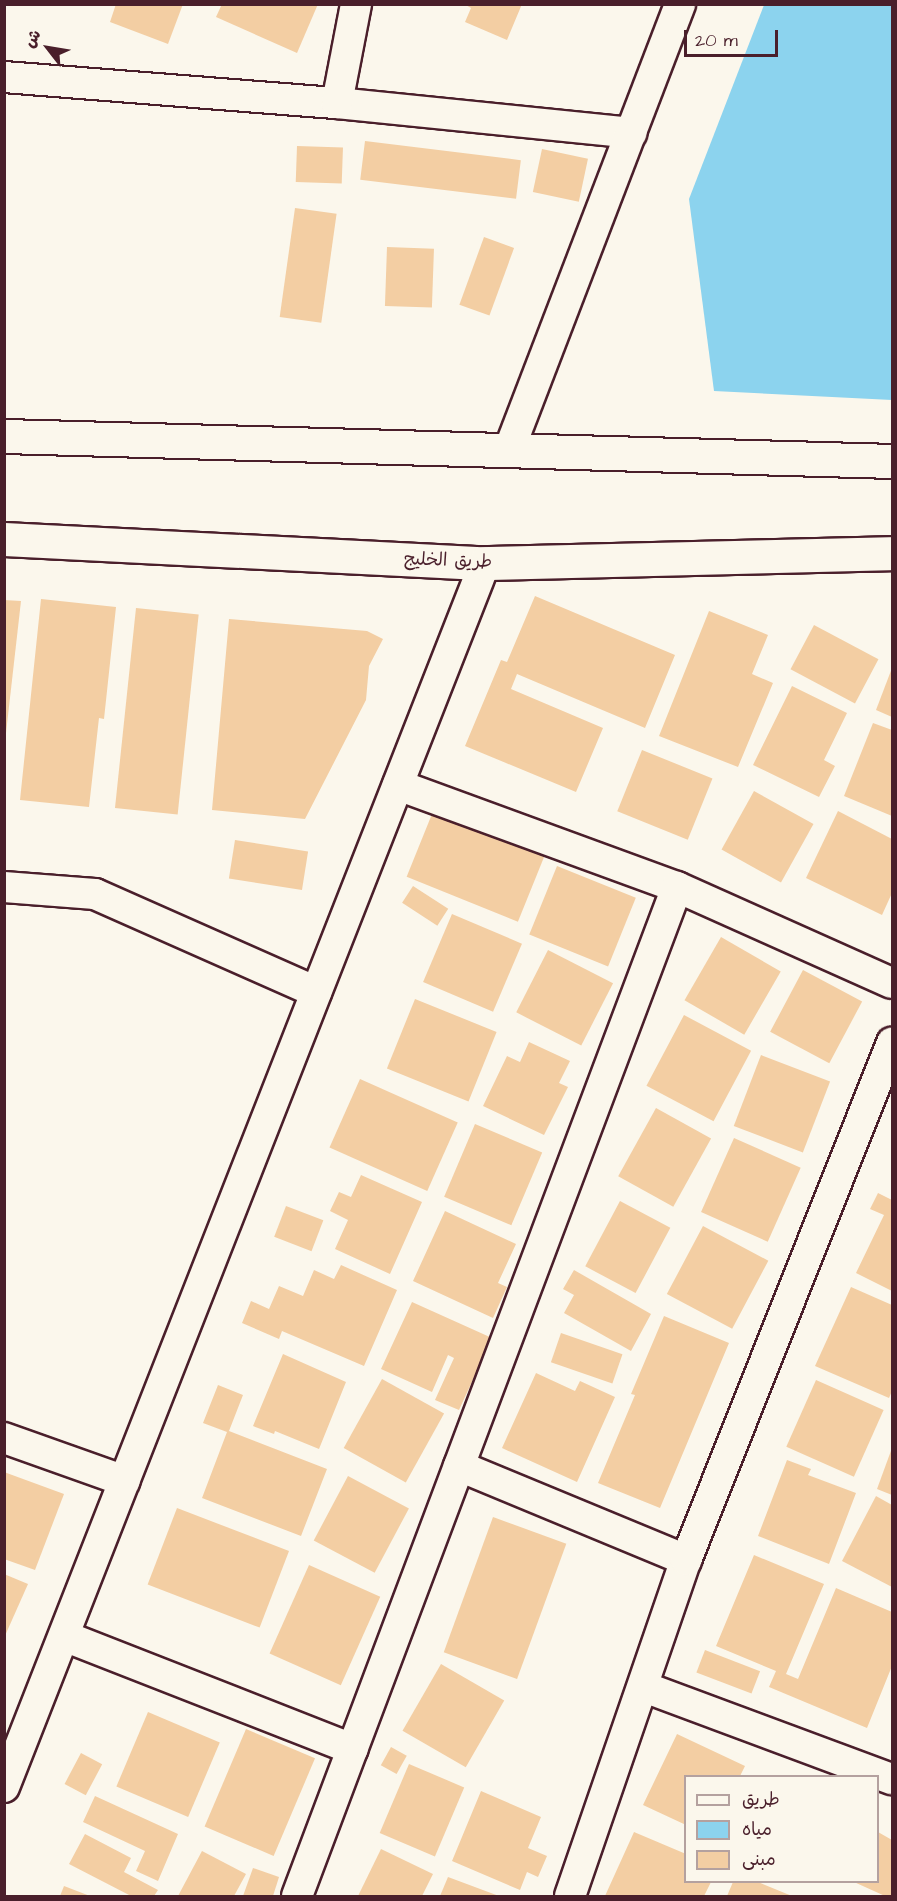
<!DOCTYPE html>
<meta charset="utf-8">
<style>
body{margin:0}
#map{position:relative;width:897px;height:1901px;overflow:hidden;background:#fbf7ec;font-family:"Architects Daughter","Playpen Sans Arabic",sans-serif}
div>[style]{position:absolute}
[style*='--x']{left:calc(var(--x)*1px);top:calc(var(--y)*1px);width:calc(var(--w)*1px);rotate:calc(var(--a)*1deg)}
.water>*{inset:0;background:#8cd3ee}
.building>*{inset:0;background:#f3cea3;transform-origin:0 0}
.roads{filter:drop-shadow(2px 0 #4a1f2b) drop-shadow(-2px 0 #4a1f2b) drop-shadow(0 2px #4a1f2b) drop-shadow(0 -2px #4a1f2b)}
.minor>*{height:30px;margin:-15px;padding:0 15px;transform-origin:15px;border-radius:15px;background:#fbf7ec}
.primary>*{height:33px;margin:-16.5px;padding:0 16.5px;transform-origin:16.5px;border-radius:16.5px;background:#fbf7ec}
span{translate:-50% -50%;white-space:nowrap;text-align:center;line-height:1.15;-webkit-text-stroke:6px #fbf7ec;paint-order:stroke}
.street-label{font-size:18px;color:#4a1f2b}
.frame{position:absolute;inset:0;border:6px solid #4a1f2b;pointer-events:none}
.legend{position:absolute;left:684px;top:1775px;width:195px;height:108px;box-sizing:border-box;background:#fbf7ec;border:2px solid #b4a19f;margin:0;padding:8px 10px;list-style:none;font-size:18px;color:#4a1f2b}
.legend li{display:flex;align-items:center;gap:12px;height:30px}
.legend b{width:30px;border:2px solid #b4a19f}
.north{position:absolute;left:18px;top:18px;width:60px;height:60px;-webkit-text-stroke:4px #fbf7ec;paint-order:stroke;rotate:301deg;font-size:16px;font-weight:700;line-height:24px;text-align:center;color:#4a1f2b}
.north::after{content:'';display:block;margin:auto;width:21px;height:27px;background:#4a1f2b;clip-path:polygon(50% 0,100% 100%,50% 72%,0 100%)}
.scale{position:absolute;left:684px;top:30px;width:94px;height:27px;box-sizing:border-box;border:3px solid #4a1f2b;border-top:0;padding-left:8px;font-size:18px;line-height:21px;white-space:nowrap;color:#4a1f2b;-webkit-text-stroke:4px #fbf7ec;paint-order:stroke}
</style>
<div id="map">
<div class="water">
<i style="clip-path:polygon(764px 5px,892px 5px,892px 400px,714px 391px,689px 199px)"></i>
</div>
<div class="building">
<i style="clip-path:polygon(116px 4px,183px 4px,168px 44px,110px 22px)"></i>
<i style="clip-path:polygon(222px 4px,318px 4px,297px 53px,216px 17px)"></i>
<i style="clip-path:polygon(464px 4px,522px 4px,507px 40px,465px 22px,471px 8px)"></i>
<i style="left:365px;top:141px;width:157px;height:39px;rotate:7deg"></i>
<i style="left:297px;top:146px;width:46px;height:36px;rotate:2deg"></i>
<i style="left:542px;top:149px;width:47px;height:44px;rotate:12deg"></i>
<i style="left:295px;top:208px;width:42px;height:110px;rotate:8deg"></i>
<i style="left:484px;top:237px;width:32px;height:72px;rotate:20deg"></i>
<i style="left:387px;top:247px;width:47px;height:59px;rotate:2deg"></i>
<i style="clip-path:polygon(535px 596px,675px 655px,645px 728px,517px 674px,511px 689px,603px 728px,576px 792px,465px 746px,501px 660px,507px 662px)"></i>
<i style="clip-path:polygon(41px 599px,116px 607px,104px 719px,99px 718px,89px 807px,20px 800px)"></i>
<i style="clip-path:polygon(4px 600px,21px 601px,6px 733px,4px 733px)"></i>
<i style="left:136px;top:608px;width:63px;height:201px;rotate:6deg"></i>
<i style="clip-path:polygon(709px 611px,768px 635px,752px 674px,773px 683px,738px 767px,659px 736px)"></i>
<i style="clip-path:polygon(229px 619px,367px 631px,383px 639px,369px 666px,366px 700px,305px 819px,212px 810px)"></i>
<i style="left:814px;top:625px;width:73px;height:50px;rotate:28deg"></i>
<i style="clip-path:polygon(892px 668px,892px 717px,876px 710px)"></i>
<i style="clip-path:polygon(792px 686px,847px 713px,824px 760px,835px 766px,819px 797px,753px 765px)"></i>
<i style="clip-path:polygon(873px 723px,892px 730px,892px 816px,844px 796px)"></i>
<i style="left:642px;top:750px;width:76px;height:66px;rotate:22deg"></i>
<i style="left:754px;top:791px;width:68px;height:67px;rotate:29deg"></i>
<i style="left:434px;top:809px;width:120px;height:73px;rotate:22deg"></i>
<i style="clip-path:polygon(838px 811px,892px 839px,892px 893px,882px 915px,806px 878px)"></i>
<i style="left:235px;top:840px;width:74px;height:39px;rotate:9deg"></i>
<i style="left:557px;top:866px;width:85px;height:74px;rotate:22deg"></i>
<i style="left:413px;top:886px;width:42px;height:20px;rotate:33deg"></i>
<i style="left:452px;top:914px;width:76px;height:74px;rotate:23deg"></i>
<i style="left:721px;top:937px;width:69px;height:73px;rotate:30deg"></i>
<i style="left:548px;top:950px;width:73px;height:70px;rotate:27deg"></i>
<i style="left:803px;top:970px;width:67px;height:70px;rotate:28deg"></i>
<i style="left:415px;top:999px;width:88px;height:75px;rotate:22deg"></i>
<i style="left:684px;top:1015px;width:76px;height:80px;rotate:28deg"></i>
<i style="clip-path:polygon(529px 1042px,570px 1061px,559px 1083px,568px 1087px,544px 1135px,483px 1106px,507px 1056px,520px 1062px)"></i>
<i style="left:761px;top:1055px;width:74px;height:76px;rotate:21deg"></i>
<i style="left:360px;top:1079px;width:107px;height:75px;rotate:24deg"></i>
<i style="left:656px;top:1108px;width:63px;height:78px;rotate:29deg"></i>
<i style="left:475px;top:1124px;width:73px;height:79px;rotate:23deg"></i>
<i style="left:734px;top:1138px;width:73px;height:81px;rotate:24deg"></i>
<i style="clip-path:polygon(361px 1175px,422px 1202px,390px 1274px,335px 1249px,348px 1220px,330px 1211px,339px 1192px,351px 1197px)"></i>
<i style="clip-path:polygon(878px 1193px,892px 1200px,892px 1291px,856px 1273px,884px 1215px,870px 1209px)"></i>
<i style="left:620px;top:1201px;width:57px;height:74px;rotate:28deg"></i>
<i style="left:286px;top:1206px;width:40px;height:33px;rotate:21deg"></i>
<i style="clip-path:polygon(445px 1211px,516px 1244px,498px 1283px,507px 1287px,493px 1318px,413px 1281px)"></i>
<i style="left:703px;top:1226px;width:74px;height:77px;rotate:28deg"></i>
<i style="clip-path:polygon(341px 1265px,397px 1290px,364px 1366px,282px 1331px,279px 1339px,242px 1323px,251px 1301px,269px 1309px,279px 1286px,303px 1296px,314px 1270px,334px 1279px)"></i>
<i style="clip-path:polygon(574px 1270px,651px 1314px,631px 1351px,564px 1313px,574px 1295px,563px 1289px)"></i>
<i style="clip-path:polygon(851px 1287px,892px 1305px,892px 1391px,889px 1398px,815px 1366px)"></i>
<i style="clip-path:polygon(412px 1302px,492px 1338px,459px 1410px,435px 1400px,454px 1358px,448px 1355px,432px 1392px,381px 1369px)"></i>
<i style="clip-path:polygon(664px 1316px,729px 1343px,660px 1508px,598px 1483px,635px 1395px,631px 1394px)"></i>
<i style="left:561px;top:1333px;width:65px;height:31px;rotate:19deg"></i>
<i style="clip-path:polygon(283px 1354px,346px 1382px,319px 1449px,275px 1431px,274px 1434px,253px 1426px)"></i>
<i style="clip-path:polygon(536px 1373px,575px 1391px,580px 1381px,615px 1397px,577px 1482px,502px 1448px)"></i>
<i style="left:382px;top:1379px;width:71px;height:79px;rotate:29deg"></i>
<i style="left:816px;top:1380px;width:74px;height:73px;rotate:24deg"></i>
<i style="clip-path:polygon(218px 1385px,243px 1395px,229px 1431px,327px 1469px,301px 1536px,202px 1498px,227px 1432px,203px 1423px)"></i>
<i style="clip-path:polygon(892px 1448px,892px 1495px,877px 1489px)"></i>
<i style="clip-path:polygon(787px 1460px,811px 1469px,808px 1475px,856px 1493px,829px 1564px,758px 1536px)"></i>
<i style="clip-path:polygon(4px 1472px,64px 1494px,35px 1570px,4px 1559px)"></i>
<i style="left:348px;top:1476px;width:69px;height:73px;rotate:28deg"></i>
<i style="clip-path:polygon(876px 1496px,892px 1505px,892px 1587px,842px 1561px)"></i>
<i style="left:177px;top:1508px;width:120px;height:82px;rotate:21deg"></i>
<i style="left:493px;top:1517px;width:78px;height:144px;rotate:20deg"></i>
<i style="clip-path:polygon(754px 1555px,824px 1584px,786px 1674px,798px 1679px,836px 1588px,892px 1612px,892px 1666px,867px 1728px,769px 1687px,776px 1671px,716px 1646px)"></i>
<i style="left:309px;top:1565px;width:78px;height:97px;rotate:24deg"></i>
<i style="clip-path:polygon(4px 1574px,28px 1584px,4px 1638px)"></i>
<i style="left:705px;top:1650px;width:59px;height:24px;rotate:21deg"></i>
<i style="left:441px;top:1664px;width:73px;height:77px;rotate:30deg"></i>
<i style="left:148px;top:1712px;width:78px;height:81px;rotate:23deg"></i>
<i style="left:246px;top:1729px;width:75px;height:106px;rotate:23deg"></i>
<i style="clip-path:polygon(677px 1734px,745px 1766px,740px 1776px,686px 1776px,686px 1825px,643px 1805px)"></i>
<i style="left:391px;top:1747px;width:18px;height:21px;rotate:29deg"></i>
<i style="left:81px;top:1753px;width:24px;height:35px;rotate:28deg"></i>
<i style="left:409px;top:1764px;width:60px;height:75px;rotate:23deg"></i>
<i style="clip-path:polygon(481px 1791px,541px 1817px,528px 1848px,547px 1856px,538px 1877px,527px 1872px,520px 1890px,452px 1861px)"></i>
<i style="clip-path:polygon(95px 1796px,178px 1834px,158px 1881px,136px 1871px,145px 1851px,83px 1822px)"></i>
<i style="clip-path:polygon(634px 1832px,686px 1854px,686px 1882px,711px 1882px,704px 1896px,605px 1896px)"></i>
<i style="clip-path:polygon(878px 1832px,892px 1840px,892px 1896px,885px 1896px,854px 1882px,878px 1882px)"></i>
<i style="clip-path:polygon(85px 1834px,131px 1858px,124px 1872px,158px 1890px,154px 1896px,131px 1896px,69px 1864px)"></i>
<i style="clip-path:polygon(381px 1849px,433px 1874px,422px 1896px,358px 1896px)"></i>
<i style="clip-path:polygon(202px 1851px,246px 1874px,234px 1896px,178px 1896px)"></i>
<i style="clip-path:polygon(253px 1868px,279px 1877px,273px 1896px,243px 1896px)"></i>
<i style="clip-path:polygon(448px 1877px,499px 1896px,440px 1896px)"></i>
<i style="clip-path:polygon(733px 1882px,758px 1882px,792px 1896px,727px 1896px)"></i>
<i style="clip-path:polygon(64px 1886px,90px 1896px,60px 1896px)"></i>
</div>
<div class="roads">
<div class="minor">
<i style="--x:4;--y:77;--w:334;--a:4.5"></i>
<i style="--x:337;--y:103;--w:296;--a:5.8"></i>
<i style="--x:337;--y:103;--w:101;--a:-79.1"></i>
<i style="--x:509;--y:450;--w:478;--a:-69"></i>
<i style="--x:398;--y:785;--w:297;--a:20.1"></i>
<i style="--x:677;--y:887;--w:235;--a:24.1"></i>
<i style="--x:4;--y:887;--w:91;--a:4.4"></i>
<i style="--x:95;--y:894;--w:242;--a:23.9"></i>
<i style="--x:4;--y:1438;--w:128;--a:19.6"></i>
<i style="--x:459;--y:1466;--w:246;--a:22.5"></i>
<i style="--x:64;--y:1636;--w:310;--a:21.4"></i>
<i style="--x:644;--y:1687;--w:265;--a:20.4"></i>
<i style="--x:4;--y:1787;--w:1315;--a:-68.55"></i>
<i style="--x:297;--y:1896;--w:1078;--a:-69.36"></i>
<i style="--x:570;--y:1896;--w:355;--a:-71"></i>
<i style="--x:686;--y:1560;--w:557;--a:-68.28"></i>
</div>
<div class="primary">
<i style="--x:4;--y:436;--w:888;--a:1.61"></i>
<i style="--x:4;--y:539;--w:482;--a:2.9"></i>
<i style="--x:485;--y:563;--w:407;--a:-1.4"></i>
</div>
</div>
<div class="street-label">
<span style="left:448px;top:561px;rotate:2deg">طريق الخليج</span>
</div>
<div class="frame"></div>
<ul class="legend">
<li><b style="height:8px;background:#fbf7ec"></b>طريق</li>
<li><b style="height:16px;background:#8cd3ee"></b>مياه</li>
<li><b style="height:16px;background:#f3cea3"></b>مبنى</li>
</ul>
<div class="north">ش</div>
<div class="scale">20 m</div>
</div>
